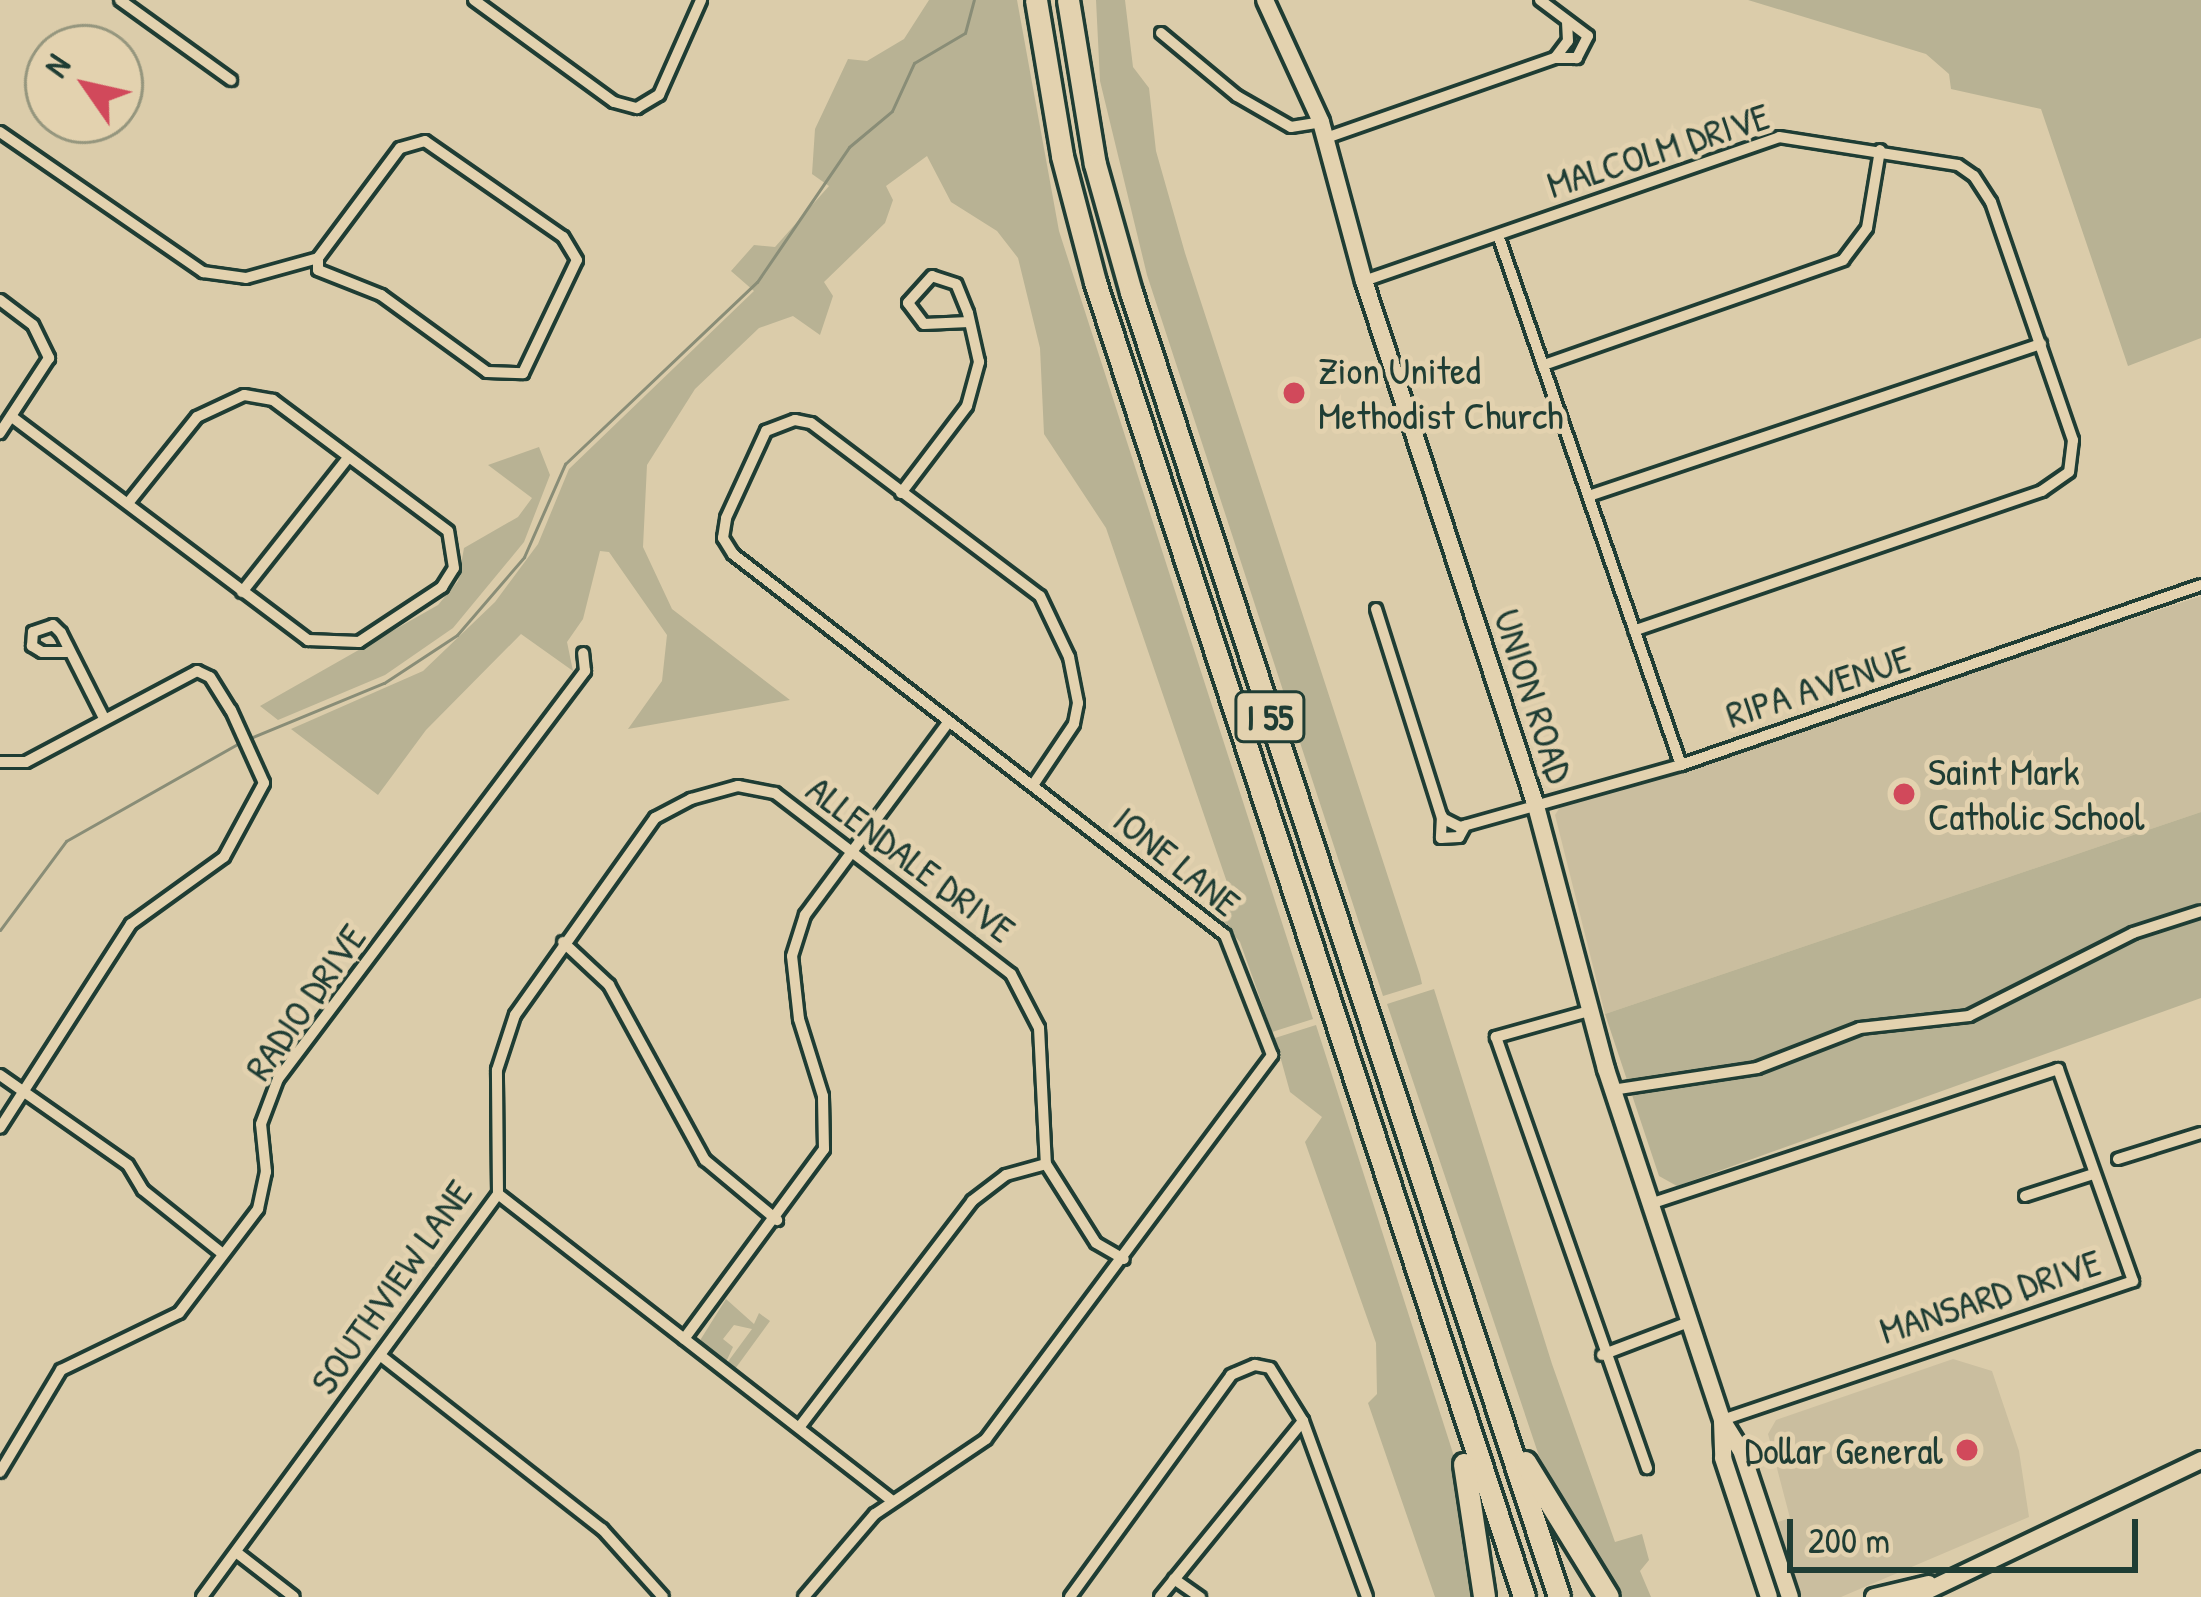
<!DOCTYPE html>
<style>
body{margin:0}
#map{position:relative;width:2201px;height:1597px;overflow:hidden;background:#dbccaa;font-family:"Patrick Hand",sans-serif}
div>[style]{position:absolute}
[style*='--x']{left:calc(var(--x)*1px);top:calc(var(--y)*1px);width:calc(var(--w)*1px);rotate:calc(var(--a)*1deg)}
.built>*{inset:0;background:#cabe9f}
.green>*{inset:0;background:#b8b294}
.stream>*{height:3px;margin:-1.5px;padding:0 1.5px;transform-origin:1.5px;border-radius:1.5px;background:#898d77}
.roads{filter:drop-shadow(3px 0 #1f3d34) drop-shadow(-3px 0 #1f3d34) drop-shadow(0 3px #1f3d34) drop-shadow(0 -3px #1f3d34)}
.street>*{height:10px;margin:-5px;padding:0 5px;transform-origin:5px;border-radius:5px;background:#e3d2af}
.secondary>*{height:16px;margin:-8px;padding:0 8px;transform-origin:8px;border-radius:8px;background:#e3d2af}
.highway>*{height:21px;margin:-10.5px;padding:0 10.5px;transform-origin:10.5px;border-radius:10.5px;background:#e3d2af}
.dots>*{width:33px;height:33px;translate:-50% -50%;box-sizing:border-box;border:6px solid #e3d2af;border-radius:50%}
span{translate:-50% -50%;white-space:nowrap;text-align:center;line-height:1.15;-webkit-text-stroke:10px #e3d2af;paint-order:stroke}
.shield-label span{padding:3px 9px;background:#e3d2af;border:3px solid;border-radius:9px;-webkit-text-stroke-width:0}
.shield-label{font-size:36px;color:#1f3d34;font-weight:700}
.street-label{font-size:39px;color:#1f3d34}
.poi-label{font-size:39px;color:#1f3d34}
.left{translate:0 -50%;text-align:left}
.right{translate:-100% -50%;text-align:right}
.north{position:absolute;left:24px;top:24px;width:120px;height:120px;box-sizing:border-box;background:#e3d2af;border:3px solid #95967e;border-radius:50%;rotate:304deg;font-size:33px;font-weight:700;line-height:48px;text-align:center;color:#1f3d34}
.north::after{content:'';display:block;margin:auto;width:42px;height:54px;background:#d1495b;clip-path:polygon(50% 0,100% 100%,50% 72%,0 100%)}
.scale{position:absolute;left:1787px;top:1519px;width:351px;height:54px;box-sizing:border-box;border:6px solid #1f3d34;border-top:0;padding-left:15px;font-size:36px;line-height:42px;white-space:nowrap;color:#1f3d34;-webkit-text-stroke:9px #e3d2af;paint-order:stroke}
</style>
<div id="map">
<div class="built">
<i style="clip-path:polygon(2201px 596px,2201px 812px,1605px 1014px,1555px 815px,1560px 807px)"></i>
<i style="clip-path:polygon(1953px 1359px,1992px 1371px,2019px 1451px,2029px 1517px,1841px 1597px,1801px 1597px,1778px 1522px,1790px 1518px,1768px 1434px,1776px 1420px)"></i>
</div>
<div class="green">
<i style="clip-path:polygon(929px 0,1017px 0,1059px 231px,1313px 1019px,1272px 1032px,1240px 942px,1221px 921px,1232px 897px,1106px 528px,1044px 434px,1040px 348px,1018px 258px,997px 231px,951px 202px,927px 156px,886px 186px,893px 200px,885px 223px,824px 282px,833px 296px,820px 335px,793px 316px,759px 328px,695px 389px,647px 465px,643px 547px,672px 609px,790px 700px,628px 729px,662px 681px,667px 635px,609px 552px,600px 551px,583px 619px,567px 642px,573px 671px,521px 634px,426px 730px,378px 795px,291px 729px,423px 671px,495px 602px,538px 544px,569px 469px,754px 291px,731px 271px,754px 245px,775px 247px,829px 186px,812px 174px,815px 129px,848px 59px,867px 61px,904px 39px)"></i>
<i style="clip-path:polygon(1096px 0,1125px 0,1133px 67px,1149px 88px,1156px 151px,1185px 253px,1420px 975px,1422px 984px,1383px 996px,1147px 275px,1100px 81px)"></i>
<i style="clip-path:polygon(1748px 0,2201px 0,2201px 338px,2128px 366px,2041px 109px,1951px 89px,1949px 74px,1926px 54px)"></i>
<i style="clip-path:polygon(539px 447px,550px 475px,524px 542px,453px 628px,385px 675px,278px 720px,260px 706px,438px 605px,458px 581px,464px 548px,518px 517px,532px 498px,488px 465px)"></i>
<i style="clip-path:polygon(2201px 812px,2201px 998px,1677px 1186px,1659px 1176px,1605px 1014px)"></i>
<i style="clip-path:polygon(1434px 989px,1552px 1364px,1615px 1542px,1642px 1534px,1649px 1560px,1640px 1571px,1651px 1597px,1620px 1597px,1539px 1456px,1387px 1004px)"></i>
<i style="clip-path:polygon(1316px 1025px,1459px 1472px,1475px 1597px,1435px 1597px,1368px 1403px,1377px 1394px,1376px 1343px,1305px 1142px,1322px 1117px,1290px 1092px,1275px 1038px)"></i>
<i style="clip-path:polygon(726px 1299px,754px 1324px,759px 1313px,770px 1321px,735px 1369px,727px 1363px,752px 1329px,734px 1325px,723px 1339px,733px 1347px,726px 1362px,699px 1342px)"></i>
</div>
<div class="stream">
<i style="--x:248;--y:739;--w:147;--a:-22.4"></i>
<i style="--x:384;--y:683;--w:87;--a:-33.3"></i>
<i style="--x:457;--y:635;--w:103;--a:-49.3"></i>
<i style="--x:524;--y:557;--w:102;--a:-66.2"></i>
<i style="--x:565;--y:464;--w:265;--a:-43.5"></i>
<i style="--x:757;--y:282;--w:163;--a:-55.7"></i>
<i style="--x:849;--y:147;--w:56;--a:-39.9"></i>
<i style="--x:892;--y:111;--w:53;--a:-65.4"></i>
<i style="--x:914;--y:63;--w:59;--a:-30.5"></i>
<i style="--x:965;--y:33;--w:34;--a:-75"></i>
<i style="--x:0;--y:930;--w:111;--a:-53.4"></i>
<i style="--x:66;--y:841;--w:199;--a:-29.5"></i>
</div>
<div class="roads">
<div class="street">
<i style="--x:120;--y:0;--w:137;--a:35.8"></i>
<i style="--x:474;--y:0;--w:173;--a:36.1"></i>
<i style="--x:614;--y:102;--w:24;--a:15"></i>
<i style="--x:637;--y:108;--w:26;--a:-31"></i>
<i style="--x:659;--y:95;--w:104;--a:-66.1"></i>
<i style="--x:1540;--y:0;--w:60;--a:36.9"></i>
<i style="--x:1588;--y:36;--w:25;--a:117"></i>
<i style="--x:1577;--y:58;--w:22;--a:180"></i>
<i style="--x:1161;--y:33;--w:99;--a:39.7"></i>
<i style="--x:1237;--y:96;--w:62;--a:29.9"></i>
<i style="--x:1291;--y:127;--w:30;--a:-9"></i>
<i style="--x:0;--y:132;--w:247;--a:34.6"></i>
<i style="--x:203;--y:272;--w:43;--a:7.9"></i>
<i style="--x:246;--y:278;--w:75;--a:-15.5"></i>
<i style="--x:318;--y:258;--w:12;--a:90"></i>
<i style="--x:318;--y:270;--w:68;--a:21.6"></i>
<i style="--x:381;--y:295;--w:131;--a:36"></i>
<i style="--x:487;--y:372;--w:36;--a:2"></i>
<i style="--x:523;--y:373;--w:125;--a:-64.5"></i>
<i style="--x:577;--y:260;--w:27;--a:-121"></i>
<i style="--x:563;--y:237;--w:168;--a:-145.2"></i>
<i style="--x:425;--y:141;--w:26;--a:164"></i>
<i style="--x:400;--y:148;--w:137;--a:126.7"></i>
<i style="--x:1326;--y:138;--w:243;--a:-19.3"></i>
<i style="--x:1555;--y:58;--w:21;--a:-53"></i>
<i style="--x:1568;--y:41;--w:20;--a:-93"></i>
<i style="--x:1498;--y:235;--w:561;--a:70.95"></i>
<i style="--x:1364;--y:281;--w:439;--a:-19.1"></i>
<i style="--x:1779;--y:137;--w:181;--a:8.9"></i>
<i style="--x:1958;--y:165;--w:19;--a:35"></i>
<i style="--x:1974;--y:176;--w:31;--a:57"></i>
<i style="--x:1991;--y:202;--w:252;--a:71"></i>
<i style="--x:2073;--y:440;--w:32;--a:97"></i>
<i style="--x:2069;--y:472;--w:33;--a:145"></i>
<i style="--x:2042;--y:491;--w:431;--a:161.1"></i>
<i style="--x:0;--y:300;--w:41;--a:37.1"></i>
<i style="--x:33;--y:325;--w:37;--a:64"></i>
<i style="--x:49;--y:358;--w:90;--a:123.2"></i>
<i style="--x:1544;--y:365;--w:317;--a:-19.3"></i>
<i style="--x:1843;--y:260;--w:40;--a:-53"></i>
<i style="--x:1867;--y:228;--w:79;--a:-80.5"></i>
<i style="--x:12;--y:417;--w:371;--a:37"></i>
<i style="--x:308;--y:640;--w:51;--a:2.2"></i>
<i style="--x:359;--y:642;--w:100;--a:-33.5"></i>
<i style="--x:442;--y:587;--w:22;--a:-58"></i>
<i style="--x:454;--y:568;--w:37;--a:-99"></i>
<i style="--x:448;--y:531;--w:219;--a:-143.2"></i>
<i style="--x:273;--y:400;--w:29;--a:-170"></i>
<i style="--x:244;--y:395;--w:52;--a:154.9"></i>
<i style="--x:197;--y:417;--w:109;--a:128.7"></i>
<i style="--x:901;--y:493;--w:109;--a:-52.8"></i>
<i style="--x:967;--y:406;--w:46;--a:-74.7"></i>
<i style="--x:979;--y:362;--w:50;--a:-102.7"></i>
<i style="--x:968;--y:313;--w:31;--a:-112"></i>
<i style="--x:956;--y:284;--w:25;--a:-162"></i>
<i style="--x:932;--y:276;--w:36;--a:132"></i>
<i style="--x:908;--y:303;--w:26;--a:53"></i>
<i style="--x:924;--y:324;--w:45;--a:-2.5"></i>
<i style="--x:1589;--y:496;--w:477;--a:-18.6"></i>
<i style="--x:242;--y:592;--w:171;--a:-51.7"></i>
<i style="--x:1376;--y:609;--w:219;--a:72.5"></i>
<i style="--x:1442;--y:818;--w:20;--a:27"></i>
<i style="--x:1460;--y:827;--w:230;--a:-15.7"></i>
<i style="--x:1681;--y:765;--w:550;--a:-19.09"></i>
<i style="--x:67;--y:652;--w:25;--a:180"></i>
<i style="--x:42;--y:652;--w:12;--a:-149"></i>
<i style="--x:32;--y:646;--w:14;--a:-86"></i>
<i style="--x:33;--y:632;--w:21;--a:-19"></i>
<i style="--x:53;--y:625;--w:11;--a:45"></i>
<i style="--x:61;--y:633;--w:95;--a:63.2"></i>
<i style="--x:0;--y:762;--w:26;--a:0"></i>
<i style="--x:26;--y:762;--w:194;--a:-28"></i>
<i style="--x:197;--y:671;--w:14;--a:25"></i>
<i style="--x:210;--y:677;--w:39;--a:58"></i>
<i style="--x:231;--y:710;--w:80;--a:65.7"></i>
<i style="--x:264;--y:783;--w:84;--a:118.4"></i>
<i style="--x:224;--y:857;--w:115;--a:144.2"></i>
<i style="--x:131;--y:924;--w:242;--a:122.7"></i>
<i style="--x:1442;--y:816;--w:22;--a:93"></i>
<i style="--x:1441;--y:838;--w:18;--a:-3"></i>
<i style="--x:1459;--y:837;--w:13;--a:-61"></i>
<i style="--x:563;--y:942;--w:63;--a:43.1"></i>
<i style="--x:609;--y:985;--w:200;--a:61.3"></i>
<i style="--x:705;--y:1160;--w:94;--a:39.8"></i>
<i style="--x:1589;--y:1011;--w:97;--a:164.4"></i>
<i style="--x:1496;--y:1037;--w:457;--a:70.7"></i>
<i style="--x:0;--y:1075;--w:156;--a:35.1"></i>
<i style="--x:128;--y:1165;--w:29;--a:59"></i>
<i style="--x:143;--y:1190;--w:102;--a:38.7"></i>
<i style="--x:1612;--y:1090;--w:147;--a:-8.6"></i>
<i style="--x:1757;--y:1068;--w:110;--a:-21.2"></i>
<i style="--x:1860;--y:1028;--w:110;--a:-6.3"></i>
<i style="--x:1969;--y:1016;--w:184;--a:-26.8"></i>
<i style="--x:2133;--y:933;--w:71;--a:-17.9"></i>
<i style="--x:2118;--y:1159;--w:87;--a:-17.4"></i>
<i style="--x:498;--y:1194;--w:499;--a:37.9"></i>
<i style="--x:2025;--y:1196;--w:71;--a:-17.9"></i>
<i style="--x:1650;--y:1204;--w:430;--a:-18.3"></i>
<i style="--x:2058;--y:1069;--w:225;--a:70.5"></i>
<i style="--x:2133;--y:1281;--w:434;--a:161.3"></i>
<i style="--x:684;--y:1339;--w:236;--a:-53.6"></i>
<i style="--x:824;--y:1149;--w:53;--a:-91.1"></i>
<i style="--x:823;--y:1096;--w:81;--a:-107.3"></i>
<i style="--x:799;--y:1019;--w:63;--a:-96.3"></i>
<i style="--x:792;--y:956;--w:43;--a:-72.4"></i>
<i style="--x:805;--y:915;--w:238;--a:-53.4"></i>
<i style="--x:1602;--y:1355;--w:93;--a:-20.8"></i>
<i style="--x:381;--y:1356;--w:281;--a:38.1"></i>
<i style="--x:602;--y:1529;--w:91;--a:48.1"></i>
<i style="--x:801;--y:1425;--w:282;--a:-52.6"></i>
<i style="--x:972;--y:1201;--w:43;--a:-37.4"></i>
<i style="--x:1006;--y:1175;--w:41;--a:-15.4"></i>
<i style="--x:0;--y:1472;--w:119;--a:-59.1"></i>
<i style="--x:61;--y:1370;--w:131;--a:-25.8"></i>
<i style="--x:179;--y:1313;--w:131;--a:-52.8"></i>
<i style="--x:258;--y:1209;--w:38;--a:-78"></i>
<i style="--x:266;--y:1172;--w:48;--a:-95.9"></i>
<i style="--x:261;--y:1124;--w:48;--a:-69.3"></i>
<i style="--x:278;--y:1079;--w:511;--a:-53.04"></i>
<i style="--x:585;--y:671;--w:18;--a:-96"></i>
<i style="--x:236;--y:1552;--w:73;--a:37.8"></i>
<i style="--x:1174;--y:1579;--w:32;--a:35"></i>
<i style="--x:202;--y:1597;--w:500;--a:-53.7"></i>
<i style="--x:498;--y:1194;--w:124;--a:-90.5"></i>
<i style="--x:497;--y:1070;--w:58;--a:-71.9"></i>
<i style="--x:515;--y:1015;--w:242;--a:-54.6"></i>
<i style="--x:655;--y:818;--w:41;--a:-27.8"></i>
<i style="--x:691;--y:799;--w:49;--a:-15.5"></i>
<i style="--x:738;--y:786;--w:38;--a:11"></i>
<i style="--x:775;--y:793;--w:297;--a:37.5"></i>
<i style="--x:1011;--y:974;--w:61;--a:62.6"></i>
<i style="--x:1039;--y:1028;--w:136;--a:87.1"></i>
<i style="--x:1046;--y:1164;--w:93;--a:57.7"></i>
<i style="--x:1096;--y:1243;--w:32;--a:30"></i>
<i style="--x:804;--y:1597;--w:109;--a:-49.5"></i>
<i style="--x:875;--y:1514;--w:134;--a:-34"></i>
<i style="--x:986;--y:1439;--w:479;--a:-53.3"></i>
<i style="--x:1272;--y:1055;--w:129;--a:-111.4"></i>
<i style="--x:1225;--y:935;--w:622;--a:-142.25"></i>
<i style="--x:733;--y:554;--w:19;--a:-122"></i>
<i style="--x:723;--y:538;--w:20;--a:-81"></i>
<i style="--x:726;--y:518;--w:96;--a:-65.3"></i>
<i style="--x:766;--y:431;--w:31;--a:-21"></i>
<i style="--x:795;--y:420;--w:16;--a:11"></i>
<i style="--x:811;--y:423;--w:287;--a:37.1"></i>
<i style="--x:1040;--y:596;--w:68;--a:64.6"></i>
<i style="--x:1069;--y:657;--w:47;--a:78.9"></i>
<i style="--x:1078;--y:703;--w:21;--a:101"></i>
<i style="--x:1074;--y:724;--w:73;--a:123.9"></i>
<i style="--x:1070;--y:1597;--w:274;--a:-54"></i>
<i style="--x:1231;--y:1375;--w:26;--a:-23"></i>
<i style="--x:1255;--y:1365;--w:15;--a:11"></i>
<i style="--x:1270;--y:1368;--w:62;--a:58.1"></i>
<i style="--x:1303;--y:1421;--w:187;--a:70"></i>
<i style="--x:1160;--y:1597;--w:227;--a:-50.9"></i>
</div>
<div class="secondary">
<i style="--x:1265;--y:0;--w:134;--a:65.3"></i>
<i style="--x:1321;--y:122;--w:165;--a:74.9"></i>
<i style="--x:1364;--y:281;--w:552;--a:71.86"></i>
<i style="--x:1536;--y:806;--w:272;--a:75.1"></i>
<i style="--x:1606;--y:1069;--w:370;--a:71.7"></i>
<i style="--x:1722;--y:1420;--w:36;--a:58"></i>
<i style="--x:1741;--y:1450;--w:155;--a:71.6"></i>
<i style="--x:1722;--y:1421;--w:37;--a:88"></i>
<i style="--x:1723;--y:1458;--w:146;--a:71.7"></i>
<i style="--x:1874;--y:1597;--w:56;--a:-13.5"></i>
<i style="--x:1914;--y:1597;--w:318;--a:-25.5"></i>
</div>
<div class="highway">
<i style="--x:1036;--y:0;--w:158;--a:80.5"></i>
<i style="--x:1062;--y:156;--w:130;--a:75.3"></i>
<i style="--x:1095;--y:282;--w:1383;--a:71.93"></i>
<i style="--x:1068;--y:0;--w:166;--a:80.7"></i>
<i style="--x:1095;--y:164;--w:133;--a:74.3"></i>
<i style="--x:1131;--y:292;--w:1373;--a:71.84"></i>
<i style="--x:1525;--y:1462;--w:158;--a:58.4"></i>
<i style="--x:1464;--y:1464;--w:134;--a:81.4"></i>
</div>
</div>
<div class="dots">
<i style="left:1294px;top:393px;background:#d1495b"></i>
<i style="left:1904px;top:794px;background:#d1495b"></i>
<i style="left:1967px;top:1450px;background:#d1495b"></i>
</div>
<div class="shield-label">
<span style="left:1270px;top:717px">I 55</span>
</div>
<div class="street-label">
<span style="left:1658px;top:150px;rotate:-18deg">MALCOLM DRIVE</span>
<span style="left:1818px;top:686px;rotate:-18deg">RIPA AVENUE</span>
<span style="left:1534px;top:696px;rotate:72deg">UNION ROAD</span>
<span style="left:911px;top:859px;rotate:37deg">ALLENDALE DRIVE</span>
<span style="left:1177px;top:861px;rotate:39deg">IONE LANE</span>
<span style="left:305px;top:1002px;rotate:-55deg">RADIO DRIVE</span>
<span style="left:391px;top:1287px;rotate:-55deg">SOUTHVIEW LANE</span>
<span style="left:1990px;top:1296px;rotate:-18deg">MANSARD DRIVE</span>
</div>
<div class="poi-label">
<span class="left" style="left:1318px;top:393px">Zion United<br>Methodist Church</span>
<span class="left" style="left:1928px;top:794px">Saint Mark<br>Catholic School</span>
<span class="right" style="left:1943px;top:1450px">Dollar General</span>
</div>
<div class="north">N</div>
<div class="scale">200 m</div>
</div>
